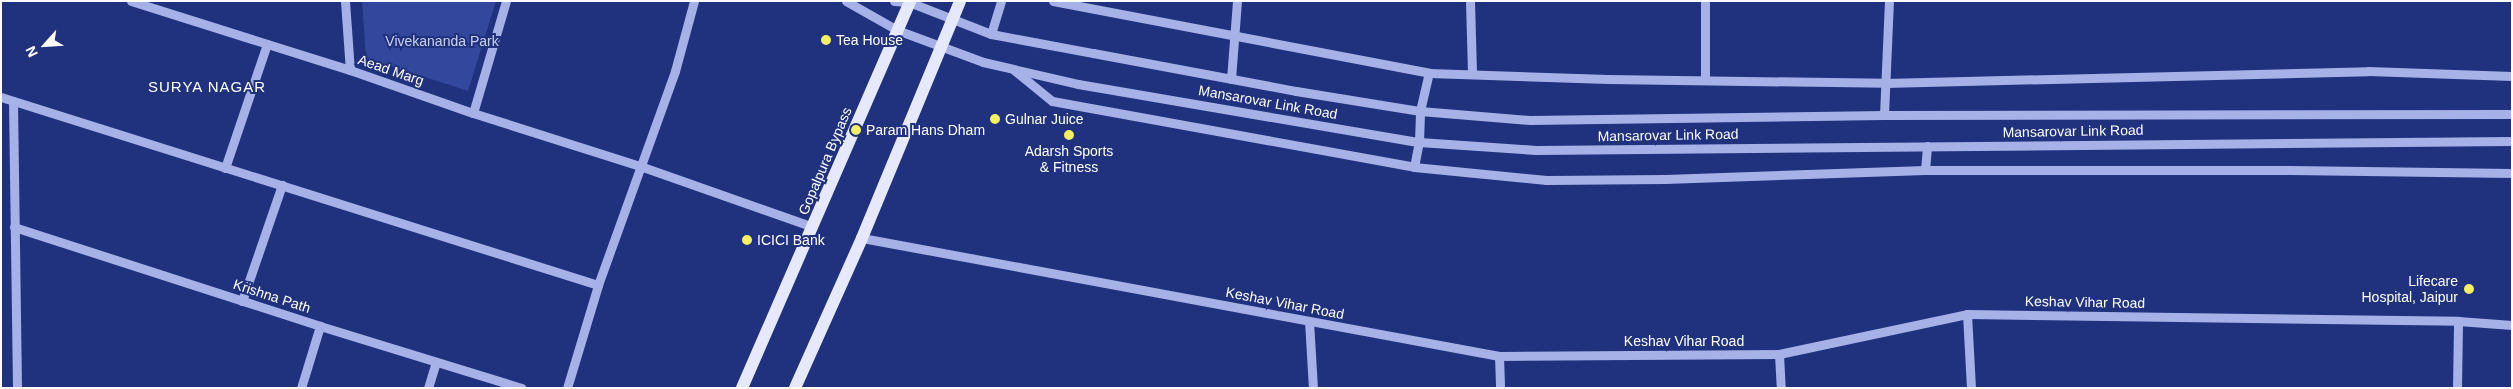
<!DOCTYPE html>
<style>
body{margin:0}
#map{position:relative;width:2513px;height:389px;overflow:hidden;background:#20317e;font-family:Helvetica,sans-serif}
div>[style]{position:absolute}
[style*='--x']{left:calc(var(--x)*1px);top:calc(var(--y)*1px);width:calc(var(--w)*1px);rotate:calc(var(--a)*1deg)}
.green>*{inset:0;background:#33489c}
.minor>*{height:9px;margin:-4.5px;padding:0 4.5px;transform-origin:4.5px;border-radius:4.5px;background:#a5b1e7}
.major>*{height:12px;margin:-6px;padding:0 6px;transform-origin:6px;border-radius:6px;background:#e6e9fd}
.dots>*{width:14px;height:14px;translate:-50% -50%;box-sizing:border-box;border:2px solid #20317e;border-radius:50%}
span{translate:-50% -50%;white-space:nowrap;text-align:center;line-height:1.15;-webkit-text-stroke:4px #20317e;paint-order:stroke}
.poi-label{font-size:14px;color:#fff}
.left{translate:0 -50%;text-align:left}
.right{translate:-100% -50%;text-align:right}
.park-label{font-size:14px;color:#c8d1f5}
.street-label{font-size:14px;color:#fff}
.neighbourhood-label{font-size:15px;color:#fff;letter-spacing:1px}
.frame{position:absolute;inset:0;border:2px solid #fff;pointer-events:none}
.north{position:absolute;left:20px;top:20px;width:50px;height:50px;-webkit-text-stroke:4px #20317e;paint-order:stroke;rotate:244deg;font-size:14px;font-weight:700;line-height:20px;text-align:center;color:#fff}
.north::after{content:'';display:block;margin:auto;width:18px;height:22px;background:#fff;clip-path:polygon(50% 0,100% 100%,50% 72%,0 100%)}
</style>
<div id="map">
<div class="green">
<i style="clip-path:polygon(362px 1px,496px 1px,468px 91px,366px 58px)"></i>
</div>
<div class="minor">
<i style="--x:131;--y:1;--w:230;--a:17.5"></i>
<i style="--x:350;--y:70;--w:130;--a:19.3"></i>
<i style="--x:473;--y:113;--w:175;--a:17.6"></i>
<i style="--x:640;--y:166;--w:183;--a:19.4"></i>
<i style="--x:345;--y:1;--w:69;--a:85.9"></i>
<i style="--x:846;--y:1;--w:59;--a:29.6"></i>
<i style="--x:897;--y:30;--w:92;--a:20.4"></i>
<i style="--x:983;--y:62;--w:98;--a:13"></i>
<i style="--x:1078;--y:84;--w:346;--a:9.7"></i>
<i style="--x:1419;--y:142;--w:117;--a:3.9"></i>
<i style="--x:1536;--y:150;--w:976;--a:-0.53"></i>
<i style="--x:894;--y:1;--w:15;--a:4"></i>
<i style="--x:909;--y:2;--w:88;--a:21.3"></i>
<i style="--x:991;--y:34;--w:104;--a:10.6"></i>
<i style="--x:1093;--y:53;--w:207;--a:10.6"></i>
<i style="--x:1296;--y:91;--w:126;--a:9.2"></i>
<i style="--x:1420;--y:111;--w:110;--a:4.7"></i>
<i style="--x:1530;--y:120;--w:354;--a:-0.8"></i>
<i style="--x:1884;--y:115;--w:628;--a:-0.09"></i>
<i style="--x:1053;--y:1;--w:383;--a:10.8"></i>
<i style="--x:1429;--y:73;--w:179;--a:1.9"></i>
<i style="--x:1608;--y:79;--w:277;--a:0.8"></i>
<i style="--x:1885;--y:83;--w:483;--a:-1.4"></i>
<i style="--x:2368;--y:71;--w:144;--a:2"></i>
<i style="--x:1470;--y:1;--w:73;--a:88.4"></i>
<i style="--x:1705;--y:1;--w:79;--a:90"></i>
<i style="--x:991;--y:34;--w:34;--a:-73"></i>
<i style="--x:1014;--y:70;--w:49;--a:39.2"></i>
<i style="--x:1052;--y:101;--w:368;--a:10.3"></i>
<i style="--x:1414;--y:167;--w:133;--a:5.6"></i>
<i style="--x:1546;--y:180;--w:119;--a:-0.5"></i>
<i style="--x:1665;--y:179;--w:260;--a:-2"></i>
<i style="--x:1925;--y:170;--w:365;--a:0"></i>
<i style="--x:2290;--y:170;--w:222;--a:0.8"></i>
<i style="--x:1231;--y:79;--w:78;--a:-85.6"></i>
<i style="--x:1;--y:97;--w:626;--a:17.48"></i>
<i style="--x:13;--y:101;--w:287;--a:89.2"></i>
<i style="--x:473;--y:113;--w:117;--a:-73.6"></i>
<i style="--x:1884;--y:115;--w:114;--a:-87.5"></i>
<i style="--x:1414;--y:167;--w:25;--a:-79"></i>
<i style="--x:1419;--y:142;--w:31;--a:-88"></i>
<i style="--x:1420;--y:111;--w:39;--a:-77"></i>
<i style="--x:225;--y:168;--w:131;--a:-71.3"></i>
<i style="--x:1925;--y:170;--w:24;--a:-85"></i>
<i style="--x:14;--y:227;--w:322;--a:17.9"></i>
<i style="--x:320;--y:326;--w:211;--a:17.1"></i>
<i style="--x:862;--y:238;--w:648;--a:10.49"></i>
<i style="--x:1499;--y:356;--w:280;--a:-0.4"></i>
<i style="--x:1779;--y:354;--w:192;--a:-12"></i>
<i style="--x:1967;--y:314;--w:491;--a:0.8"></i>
<i style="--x:2458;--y:321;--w:54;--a:4.2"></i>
<i style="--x:242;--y:301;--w:123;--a:-71"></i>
<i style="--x:1967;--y:314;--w:74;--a:86.9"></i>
<i style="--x:1309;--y:321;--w:67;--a:86.6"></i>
<i style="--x:1779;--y:354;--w:34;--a:87"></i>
<i style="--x:1499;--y:356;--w:32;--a:88"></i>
<i style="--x:301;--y:388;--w:65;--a:-73"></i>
<i style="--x:428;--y:388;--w:27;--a:-73"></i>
<i style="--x:567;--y:388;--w:108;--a:-73.2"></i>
<i style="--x:598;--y:285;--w:227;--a:-70.2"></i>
<i style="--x:675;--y:71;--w:73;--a:-74.8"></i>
<i style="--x:2457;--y:388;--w:67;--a:-89.1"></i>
</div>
<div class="major">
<i style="--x:742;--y:388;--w:422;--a:-66.5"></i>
<i style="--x:795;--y:388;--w:164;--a:-65.9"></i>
<i style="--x:862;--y:238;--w:256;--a:-67.5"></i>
</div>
<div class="dots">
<i style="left:826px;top:40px;background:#f4f066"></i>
<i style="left:995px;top:119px;background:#f4f066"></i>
<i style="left:856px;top:130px;background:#f4f066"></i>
<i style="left:1069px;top:135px;background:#f4f066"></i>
<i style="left:747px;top:240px;background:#f4f066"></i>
<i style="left:2469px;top:289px;background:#f4f066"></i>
</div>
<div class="poi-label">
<span class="left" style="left:836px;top:40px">Tea House</span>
<span class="left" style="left:1005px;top:119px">Gulnar Juice</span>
<span class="left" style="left:866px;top:130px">Param Hans Dham</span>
<span style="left:1069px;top:159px">Adarsh Sports<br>&amp; Fitness</span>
<span class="left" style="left:757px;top:240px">ICICI Bank</span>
<span class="right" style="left:2458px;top:289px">Lifecare<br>Hospital, Jaipur</span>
</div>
<div class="park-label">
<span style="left:442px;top:41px">Vivekananda Park</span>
</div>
<div class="street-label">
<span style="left:391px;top:70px;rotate:19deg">Aead Marg</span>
<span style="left:1268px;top:102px;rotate:10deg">Mansarovar Link Road</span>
<span style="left:2073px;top:131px;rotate:-1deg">Mansarovar Link Road</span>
<span style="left:1668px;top:135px;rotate:-1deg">Mansarovar Link Road</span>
<span style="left:825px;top:161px;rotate:-67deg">Gopalpura Bypass</span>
<span style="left:272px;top:296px;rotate:18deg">Krishna Path</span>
<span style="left:2085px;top:302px;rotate:1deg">Keshav Vihar Road</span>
<span style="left:1285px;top:303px;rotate:11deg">Keshav Vihar Road</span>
<span style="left:1684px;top:341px">Keshav Vihar Road</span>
</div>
<div class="neighbourhood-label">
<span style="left:207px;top:87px">SURYA NAGAR</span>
</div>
<div class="frame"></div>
<div class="north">N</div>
</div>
